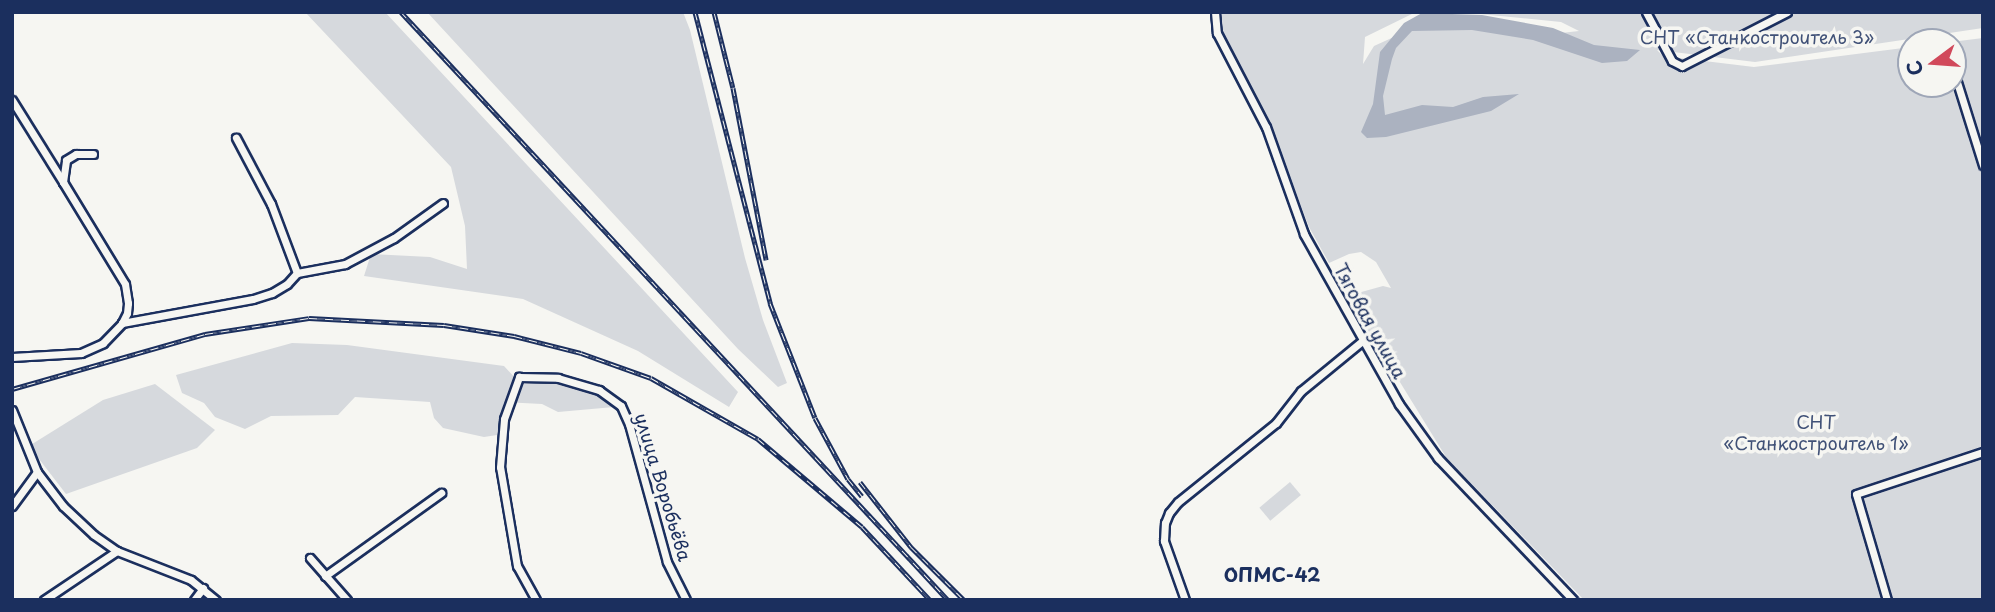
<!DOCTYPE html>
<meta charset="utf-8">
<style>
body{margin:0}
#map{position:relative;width:1995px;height:612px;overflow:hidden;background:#f6f6f2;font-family:"Playpen Sans",sans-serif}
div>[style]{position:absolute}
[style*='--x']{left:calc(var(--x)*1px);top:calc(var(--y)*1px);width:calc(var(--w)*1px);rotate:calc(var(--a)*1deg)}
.green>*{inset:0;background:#d6d9dd;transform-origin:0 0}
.water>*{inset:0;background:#abb2c0}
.roads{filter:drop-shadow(2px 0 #1b2f5e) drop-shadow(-2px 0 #1b2f5e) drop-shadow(0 2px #1b2f5e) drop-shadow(0 -2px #1b2f5e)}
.street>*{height:7px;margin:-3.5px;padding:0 3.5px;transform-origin:3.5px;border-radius:3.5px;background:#f6f6f2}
.rail>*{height:5px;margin-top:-2.5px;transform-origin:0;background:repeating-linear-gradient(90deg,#f6f6f2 0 8px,#1b2f5e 0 16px);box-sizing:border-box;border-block:2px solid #1b2f5e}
span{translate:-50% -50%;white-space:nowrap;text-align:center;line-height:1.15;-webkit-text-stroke:7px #f6f6f2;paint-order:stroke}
.park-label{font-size:18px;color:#405177}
.street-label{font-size:18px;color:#1b2f5e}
.neighbourhood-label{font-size:19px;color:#1b2f5e;font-weight:700}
.frame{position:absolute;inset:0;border:14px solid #1b2f5e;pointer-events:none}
.north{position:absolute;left:1897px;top:28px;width:70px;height:70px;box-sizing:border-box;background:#f6f6f2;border:2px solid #9ea6b7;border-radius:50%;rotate:254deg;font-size:19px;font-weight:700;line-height:28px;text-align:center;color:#1b2f5e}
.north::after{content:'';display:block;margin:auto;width:24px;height:32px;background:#d1495b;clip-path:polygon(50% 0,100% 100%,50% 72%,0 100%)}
</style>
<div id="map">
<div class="green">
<i style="clip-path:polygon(305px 12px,385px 12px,738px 392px,729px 407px,638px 351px,523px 299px,364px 276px,371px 254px,430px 257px,467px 269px,465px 226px,451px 167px)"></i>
<i style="clip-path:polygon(427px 12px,683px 12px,690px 30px,745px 258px,763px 320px,787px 383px,778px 387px,738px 349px)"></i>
<i style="clip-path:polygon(1214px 12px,1416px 12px,1365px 37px,1363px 64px,1374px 46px,1418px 26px,1442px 25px,1543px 35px,1579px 31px,1561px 22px,1460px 12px,1983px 12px,1983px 28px,1755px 62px,1657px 50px,1663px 56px,1754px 67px,1911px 47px,1911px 84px,1953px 84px,1951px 42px,1983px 38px,1983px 600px,1584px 600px,1446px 457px,1347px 296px,1383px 286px,1391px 288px,1376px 262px,1361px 252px,1349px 254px,1329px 263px,1309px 227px,1287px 169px)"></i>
<i style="clip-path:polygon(292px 343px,347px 345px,504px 366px,518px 381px,543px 376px,562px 379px,609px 397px,614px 407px,558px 412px,542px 404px,504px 402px,497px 435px,484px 437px,443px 428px,434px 418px,430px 402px,355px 397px,338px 415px,271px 416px,245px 429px,215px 417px,204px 403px,182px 393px,176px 375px)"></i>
<i style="clip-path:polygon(155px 384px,215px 430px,197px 448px,66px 494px,29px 446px,103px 400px)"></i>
<i style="left:1290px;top:482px;width:17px;height:40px;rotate:50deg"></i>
</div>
<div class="water">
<i style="clip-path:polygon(1422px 13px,1482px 15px,1553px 28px,1594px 45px,1640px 50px,1627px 61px,1602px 63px,1533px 40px,1472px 30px,1412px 31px,1396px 48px,1392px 59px,1383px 96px,1385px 115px,1422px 105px,1453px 107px,1483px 97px,1519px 94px,1491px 111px,1386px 137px,1367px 138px,1361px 132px,1373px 104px,1380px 52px,1404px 23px)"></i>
</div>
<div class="roads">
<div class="street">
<i style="--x:1215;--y:12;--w:21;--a:85"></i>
<i style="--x:1217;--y:33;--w:106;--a:62.5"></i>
<i style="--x:1266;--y:127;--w:114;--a:70.4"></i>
<i style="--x:1304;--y:234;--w:195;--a:60.8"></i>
<i style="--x:1399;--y:404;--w:67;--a:54.2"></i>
<i style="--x:1438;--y:458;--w:196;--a:46.4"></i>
<i style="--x:1646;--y:12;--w:55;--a:62"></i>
<i style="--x:1672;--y:61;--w:11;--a:27"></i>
<i style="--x:1682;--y:66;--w:118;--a:-27.2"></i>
<i style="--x:1956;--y:79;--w:90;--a:72.6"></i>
<i style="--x:12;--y:100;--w:97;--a:58.1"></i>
<i style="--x:297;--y:273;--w:49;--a:-10.6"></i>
<i style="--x:345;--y:264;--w:55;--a:-28"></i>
<i style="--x:394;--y:238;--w:60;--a:-35.5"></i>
<i style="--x:122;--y:323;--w:133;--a:-10.4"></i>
<i style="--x:253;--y:299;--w:20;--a:-18"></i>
<i style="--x:272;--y:293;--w:17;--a:-31"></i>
<i style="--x:287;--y:284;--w:15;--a:-48"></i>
<i style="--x:297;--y:273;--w:74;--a:-110.6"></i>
<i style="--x:271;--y:204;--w:75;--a:-117.9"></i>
<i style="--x:12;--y:357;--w:69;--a:-3.3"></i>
<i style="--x:81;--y:353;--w:24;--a:-24"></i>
<i style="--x:103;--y:343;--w:28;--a:-46"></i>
<i style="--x:122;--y:323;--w:11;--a:-63"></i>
<i style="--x:127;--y:313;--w:10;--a:-84"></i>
<i style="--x:128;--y:303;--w:19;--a:-99"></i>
<i style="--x:125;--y:284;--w:119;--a:-121.3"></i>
<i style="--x:63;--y:182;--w:22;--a:-82"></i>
<i style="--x:66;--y:160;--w:12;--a:-31"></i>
<i style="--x:76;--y:154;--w:17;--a:0"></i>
<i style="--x:12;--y:410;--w:67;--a:68"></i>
<i style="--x:37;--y:472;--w:43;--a:52.6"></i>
<i style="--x:63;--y:506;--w:42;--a:43.1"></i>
<i style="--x:94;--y:535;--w:28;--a:35"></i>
<i style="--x:117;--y:551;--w:79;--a:21.4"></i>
<i style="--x:191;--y:580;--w:32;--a:39"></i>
<i style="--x:12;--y:506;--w:42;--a:-53.7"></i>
<i style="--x:310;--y:558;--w:56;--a:48.6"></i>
<i style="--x:325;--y:576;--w:143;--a:-35.6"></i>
<i style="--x:44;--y:600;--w:88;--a:-33.9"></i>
<i style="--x:194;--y:600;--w:15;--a:-53"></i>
<i style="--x:536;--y:600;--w:39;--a:-119"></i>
<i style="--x:517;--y:566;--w:100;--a:-99.7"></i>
<i style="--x:500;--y:467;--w:48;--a:-85.2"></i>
<i style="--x:504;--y:419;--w:45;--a:-70.3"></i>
<i style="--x:519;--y:377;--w:39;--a:1"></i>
<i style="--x:558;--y:378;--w:43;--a:16.3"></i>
<i style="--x:599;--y:390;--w:27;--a:36"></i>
<i style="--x:621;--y:406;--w:20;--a:66"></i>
<i style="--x:629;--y:424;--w:143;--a:74.6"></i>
<i style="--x:667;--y:562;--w:42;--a:63.4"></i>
<i style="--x:1185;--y:600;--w:63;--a:-109.6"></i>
<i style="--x:1164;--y:541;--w:18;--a:-87"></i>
<i style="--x:1165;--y:523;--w:11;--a:-68"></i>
<i style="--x:1169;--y:513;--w:14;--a:-51"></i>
<i style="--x:1178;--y:502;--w:126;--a:-38.9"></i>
<i style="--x:1276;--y:423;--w:41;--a:-52"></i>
<i style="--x:1301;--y:391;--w:79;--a:-39.3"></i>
<i style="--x:1887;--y:600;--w:110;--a:-106.3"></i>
<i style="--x:1856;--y:494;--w:134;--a:-18.3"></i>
</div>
</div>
<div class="rail">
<i style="--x:401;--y:12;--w:803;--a:47.07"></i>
<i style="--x:695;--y:12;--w:301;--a:75.5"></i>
<i style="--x:770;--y:303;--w:123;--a:68.6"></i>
<i style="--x:815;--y:418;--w:69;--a:61.6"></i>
<i style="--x:848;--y:479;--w:22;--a:51"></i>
<i style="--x:714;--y:12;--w:78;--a:76"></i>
<i style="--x:733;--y:88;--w:175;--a:79.1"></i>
<i style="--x:12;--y:389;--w:201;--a:-15.9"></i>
<i style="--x:205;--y:334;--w:105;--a:-8.7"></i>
<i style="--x:309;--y:318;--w:135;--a:3"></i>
<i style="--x:444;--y:325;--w:71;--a:8.9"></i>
<i style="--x:514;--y:336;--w:69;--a:14.2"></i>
<i style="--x:581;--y:353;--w:74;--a:19.7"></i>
<i style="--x:651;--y:378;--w:123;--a:29.7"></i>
<i style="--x:758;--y:439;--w:136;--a:40.2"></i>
<i style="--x:862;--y:527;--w:100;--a:47"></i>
<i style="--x:860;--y:482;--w:83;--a:51.9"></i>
<i style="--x:911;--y:547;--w:75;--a:45"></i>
</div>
<div class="park-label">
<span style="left:1757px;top:37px">СНТ «Станкостроитель 3»</span>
<span style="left:1816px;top:433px">СНТ<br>«Станкостроитель 1»</span>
</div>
<div class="street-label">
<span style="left:1370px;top:321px;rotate:61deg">Тяговая улица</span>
<span style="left:663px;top:487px;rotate:73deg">улица Воробьёва</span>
</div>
<div class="neighbourhood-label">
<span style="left:1272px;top:575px">ОПМС-42</span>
</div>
<div class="frame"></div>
<div class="north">С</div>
</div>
